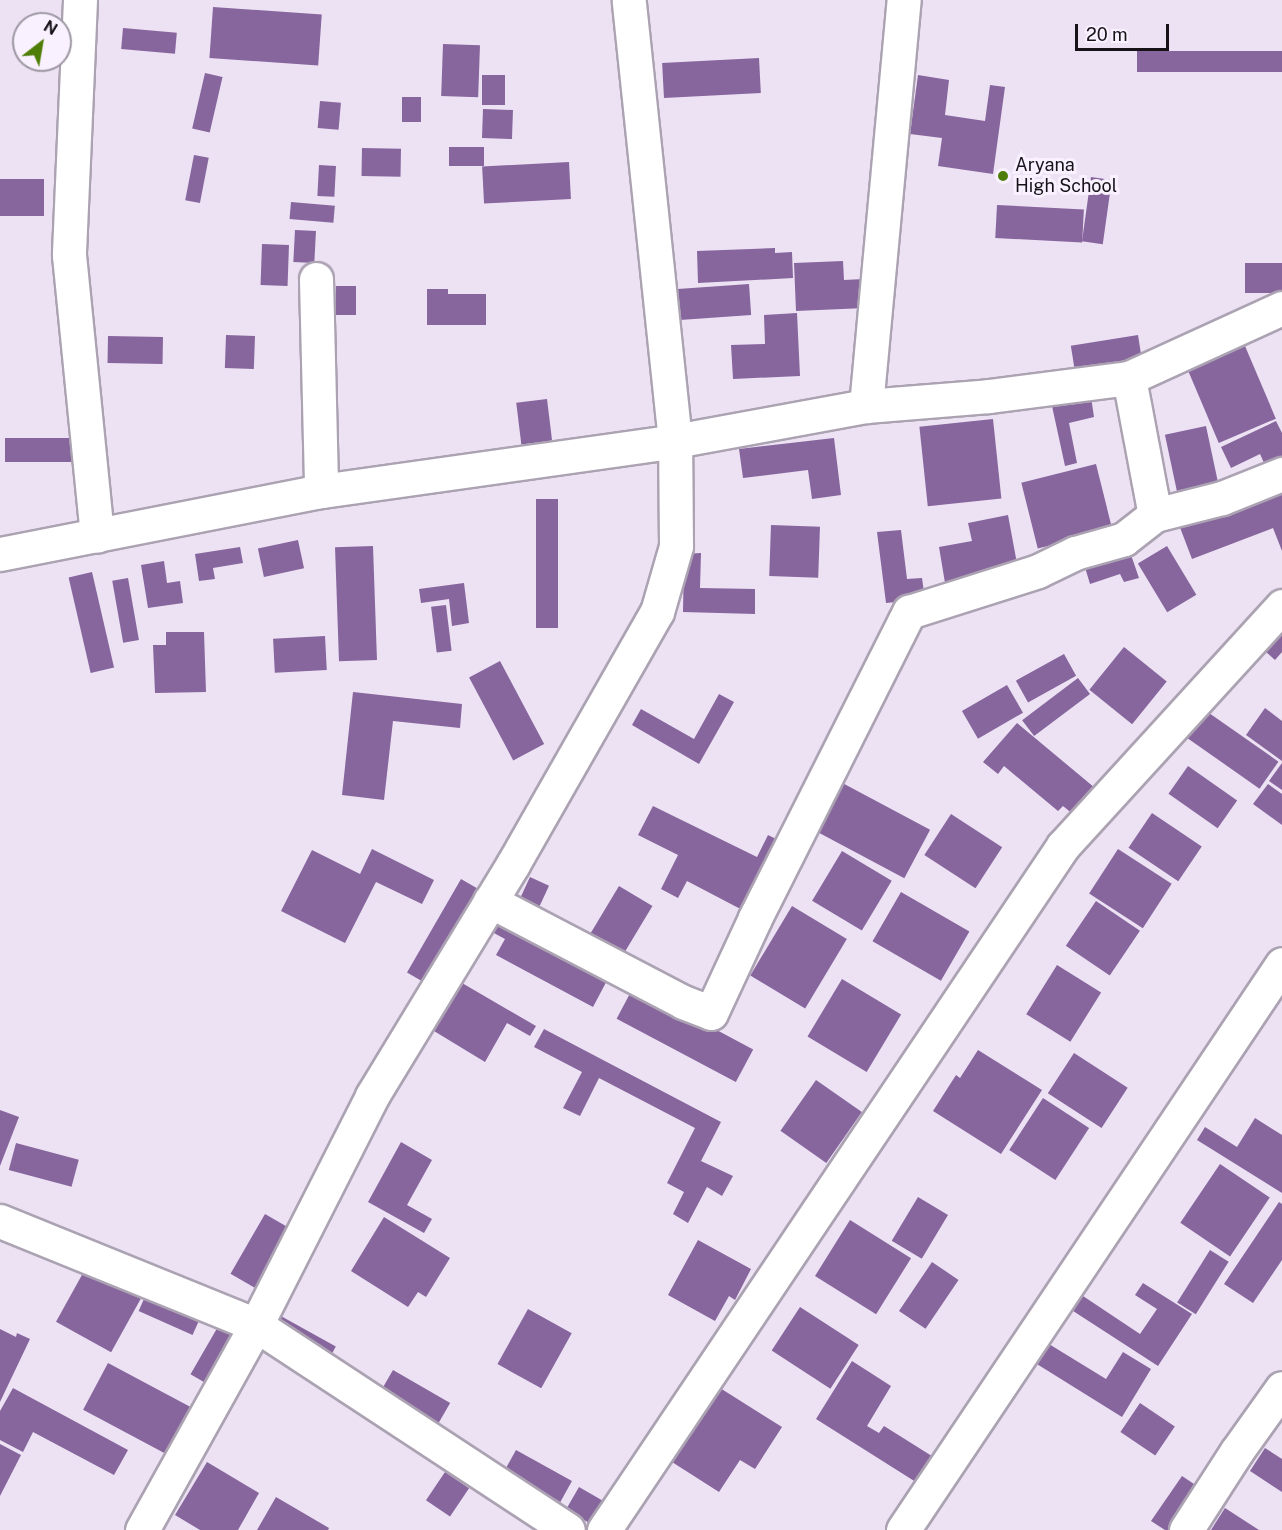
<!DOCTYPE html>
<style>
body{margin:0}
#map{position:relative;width:1282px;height:1530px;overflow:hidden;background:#ece2f4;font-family:"Public Sans",sans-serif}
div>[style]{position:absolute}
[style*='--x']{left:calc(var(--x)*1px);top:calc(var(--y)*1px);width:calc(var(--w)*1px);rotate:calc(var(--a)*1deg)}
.building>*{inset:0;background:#87659d;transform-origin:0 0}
.roads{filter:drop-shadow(2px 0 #aba2b2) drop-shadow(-2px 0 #aba2b2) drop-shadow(0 2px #aba2b2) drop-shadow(0 -2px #aba2b2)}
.minor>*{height:33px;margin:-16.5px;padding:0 16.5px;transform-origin:16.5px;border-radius:16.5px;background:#fff}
.dots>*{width:16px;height:16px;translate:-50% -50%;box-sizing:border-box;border:3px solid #f9f1ff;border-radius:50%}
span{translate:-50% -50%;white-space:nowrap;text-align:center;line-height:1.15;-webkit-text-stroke:6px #f9f1ff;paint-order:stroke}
.poi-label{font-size:18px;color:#161218}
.left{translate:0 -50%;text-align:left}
.north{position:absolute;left:12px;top:12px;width:60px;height:60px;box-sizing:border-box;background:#f9f1ff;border:2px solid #9e98a3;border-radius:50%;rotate:31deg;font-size:16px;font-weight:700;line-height:24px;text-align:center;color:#161218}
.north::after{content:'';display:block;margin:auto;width:21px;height:27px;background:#4f7e07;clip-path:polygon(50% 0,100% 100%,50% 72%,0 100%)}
.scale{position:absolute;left:1075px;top:24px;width:94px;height:27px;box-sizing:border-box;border:3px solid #161218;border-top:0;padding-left:8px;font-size:18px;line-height:21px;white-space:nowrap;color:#161218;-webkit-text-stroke:4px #f9f1ff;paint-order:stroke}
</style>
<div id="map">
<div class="building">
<i style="left:213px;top:7px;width:109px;height:51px;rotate:4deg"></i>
<i style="left:123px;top:28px;width:54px;height:21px;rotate:5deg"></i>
<i style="left:443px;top:44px;width:37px;height:52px;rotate:2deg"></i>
<i style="left:1282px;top:51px;width:21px;height:145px;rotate:90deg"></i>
<i style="left:759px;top:58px;width:35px;height:97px;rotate:87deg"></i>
<i style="left:205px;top:73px;width:18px;height:57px;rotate:13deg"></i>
<i style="left:482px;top:75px;width:23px;height:30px"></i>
<i style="clip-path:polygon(918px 75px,949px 80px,945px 115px,985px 121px,990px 85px,1005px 87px,993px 174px,938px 166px,942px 138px,910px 134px)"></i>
<i style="left:402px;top:97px;width:19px;height:25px"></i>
<i style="left:320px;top:101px;width:21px;height:27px;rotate:5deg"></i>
<i style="left:483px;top:109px;width:30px;height:29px;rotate:2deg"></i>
<i style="left:449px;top:147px;width:35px;height:19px"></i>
<i style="left:362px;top:148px;width:39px;height:28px;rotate:1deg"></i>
<i style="left:194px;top:155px;width:15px;height:46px;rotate:11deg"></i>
<i style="left:569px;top:162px;width:37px;height:87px;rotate:87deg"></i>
<i style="left:319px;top:165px;width:17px;height:31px;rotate:3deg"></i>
<i style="left:1091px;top:177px;width:21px;height:65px;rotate:8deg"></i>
<i style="left:0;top:179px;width:44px;height:37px"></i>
<i style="left:291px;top:202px;width:44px;height:17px;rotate:5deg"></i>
<i style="left:997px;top:205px;width:87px;height:33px;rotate:3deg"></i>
<i style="left:295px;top:230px;width:21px;height:32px;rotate:3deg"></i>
<i style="left:262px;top:244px;width:27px;height:41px;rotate:2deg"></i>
<i style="clip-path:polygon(775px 248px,775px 253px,792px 252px,793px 278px,698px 283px,697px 251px)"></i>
<i style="clip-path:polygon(843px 261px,844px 280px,864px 279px,865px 308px,796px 311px,794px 263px)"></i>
<i style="left:1282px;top:263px;width:30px;height:37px;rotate:90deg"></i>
<i style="left:749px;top:284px;width:31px;height:75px;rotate:86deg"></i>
<i style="left:336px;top:286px;width:20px;height:29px"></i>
<i style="clip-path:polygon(427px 289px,448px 289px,448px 294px,486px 294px,486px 325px,427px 325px)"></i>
<i style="clip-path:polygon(797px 313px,800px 376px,733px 379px,731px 345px,765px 344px,764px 315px)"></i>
<i style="left:226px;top:335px;width:29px;height:33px;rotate:2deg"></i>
<i style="left:1138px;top:335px;width:25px;height:68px;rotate:81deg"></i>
<i style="left:108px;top:336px;width:55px;height:27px;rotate:1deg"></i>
<i style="left:1245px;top:346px;width:79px;height:62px;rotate:67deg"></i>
<i style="clip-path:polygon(1091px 397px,1094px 417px,1069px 423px,1077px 463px,1065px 466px,1052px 406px)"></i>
<i style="left:547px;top:399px;width:42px;height:31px;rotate:83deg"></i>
<i style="left:993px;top:419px;width:80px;height:74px;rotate:84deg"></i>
<i style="clip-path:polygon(1276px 421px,1282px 433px,1282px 470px,1270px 476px,1260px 454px,1231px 468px,1221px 447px)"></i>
<i style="left:1206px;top:426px;width:69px;height:42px;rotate:78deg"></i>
<i style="left:5px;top:438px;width:75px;height:24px"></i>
<i style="clip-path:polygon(834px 438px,841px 495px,812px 499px,808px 470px,743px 478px,739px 449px)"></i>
<i style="left:1096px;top:464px;width:68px;height:77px;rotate:76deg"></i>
<i style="clip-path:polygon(1282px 477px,1282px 551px,1273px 528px,1192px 559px,1176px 517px)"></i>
<i style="left:536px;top:499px;width:22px;height:129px"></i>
<i style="clip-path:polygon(1008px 515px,1018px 569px,945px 583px,939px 547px,972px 541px,968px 523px)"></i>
<i style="left:771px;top:525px;width:49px;height:51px;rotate:2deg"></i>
<i style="clip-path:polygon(901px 530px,907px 579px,922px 578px,925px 599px,886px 603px,877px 532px)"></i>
<i style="left:298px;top:540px;width:29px;height:41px;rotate:78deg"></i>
<i style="left:373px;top:546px;width:114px;height:38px;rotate:88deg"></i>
<i style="left:1167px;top:546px;width:57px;height:34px;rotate:59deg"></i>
<i style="clip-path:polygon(240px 547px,243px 563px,213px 568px,215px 579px,199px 581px,195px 554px)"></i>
<i style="clip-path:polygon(1129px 549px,1139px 578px,1124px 582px,1120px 574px,1090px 584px,1084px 564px)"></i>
<i style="clip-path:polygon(701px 553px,700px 588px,755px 589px,755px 614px,683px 612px,684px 554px)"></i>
<i style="clip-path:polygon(164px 561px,167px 583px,180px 581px,183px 603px,148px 608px,141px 565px)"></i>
<i style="left:92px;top:572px;width:98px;height:24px;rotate:77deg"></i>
<i style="left:128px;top:578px;width:63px;height:16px;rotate:80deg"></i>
<i style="clip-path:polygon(464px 583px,469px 623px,452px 626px,449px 599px,421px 603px,419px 589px)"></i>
<i style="left:446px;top:605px;width:46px;height:15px;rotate:83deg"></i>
<i style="clip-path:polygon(1282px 615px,1282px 652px,1275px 660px,1257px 644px)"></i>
<i style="clip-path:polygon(166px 632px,204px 632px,206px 692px,155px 693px,153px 645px,166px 645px)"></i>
<i style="left:325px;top:636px;width:34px;height:52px;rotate:87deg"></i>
<i style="left:1124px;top:647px;width:55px;height:55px;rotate:39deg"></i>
<i style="left:1064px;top:654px;width:25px;height:55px;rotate:61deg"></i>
<i style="left:500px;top:661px;width:94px;height:35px;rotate:62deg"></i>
<i style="left:1078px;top:678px;width:20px;height:70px;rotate:53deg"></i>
<i style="left:1007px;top:685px;width:32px;height:52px;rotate:60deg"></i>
<i style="clip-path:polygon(353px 692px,462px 704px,460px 728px,393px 721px,384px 800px,342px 795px)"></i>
<i style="clip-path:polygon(719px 694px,734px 702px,699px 764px,632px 725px,641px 709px,694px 739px)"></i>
<i style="left:1199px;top:706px;width:97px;height:33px;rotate:35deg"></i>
<i style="clip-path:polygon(1265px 708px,1282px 721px,1282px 761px,1246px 735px)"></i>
<i style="clip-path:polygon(1017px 723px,1101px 793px,1079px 819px,1063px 806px,1058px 811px,1004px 766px,998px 774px,983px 762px)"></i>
<i style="clip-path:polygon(1282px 763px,1282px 790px,1269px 781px)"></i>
<i style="left:1188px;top:766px;width:60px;height:34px;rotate:35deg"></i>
<i style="left:833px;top:778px;width:110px;height:55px;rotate:28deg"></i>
<i style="clip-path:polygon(1268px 784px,1282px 794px,1282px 825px,1253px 804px)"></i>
<i style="clip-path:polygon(653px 806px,757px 857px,768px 835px,786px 844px,750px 914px,687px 881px,678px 898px,661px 889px,678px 855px,638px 835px)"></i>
<i style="left:1152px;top:813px;width:60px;height:42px;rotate:34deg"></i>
<i style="left:951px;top:814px;width:61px;height:49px;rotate:33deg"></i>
<i style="clip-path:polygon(372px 849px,434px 880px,422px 904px,376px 882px,345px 943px,281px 911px,312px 850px,360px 874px)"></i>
<i style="left:1118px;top:849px;width:64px;height:53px;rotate:33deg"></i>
<i style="left:842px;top:851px;width:58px;height:58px;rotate:31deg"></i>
<i style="left:530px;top:877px;width:21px;height:28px;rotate:25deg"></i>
<i style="left:461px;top:879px;width:24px;height:108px;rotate:30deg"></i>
<i style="left:619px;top:886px;width:39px;height:61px;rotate:31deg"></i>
<i style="left:901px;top:892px;width:79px;height:57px;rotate:30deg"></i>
<i style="left:1096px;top:901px;width:53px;height:54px;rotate:34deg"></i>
<i style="left:792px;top:906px;width:64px;height:81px;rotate:31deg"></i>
<i style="clip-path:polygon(501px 915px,611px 973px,593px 1007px,496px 955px,505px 939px,492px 932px)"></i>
<i style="left:1057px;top:965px;width:52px;height:58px;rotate:32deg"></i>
<i style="left:842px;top:979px;width:69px;height:67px;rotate:31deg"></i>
<i style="clip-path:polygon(462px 983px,536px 1026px,530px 1036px,507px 1023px,485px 1062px,434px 1031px)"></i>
<i style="left:634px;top:986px;width:135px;height:37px;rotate:28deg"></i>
<i style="clip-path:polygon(544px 1029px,721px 1122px,701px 1161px,733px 1176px,722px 1196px,707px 1187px,688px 1223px,673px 1214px,684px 1192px,667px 1183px,695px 1128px,599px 1078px,580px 1116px,563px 1108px,582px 1072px,534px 1047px)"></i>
<i style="clip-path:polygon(978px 1050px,1042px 1090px,1001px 1154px,933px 1111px,956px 1075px,960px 1078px)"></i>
<i style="left:1074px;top:1053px;width:64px;height:48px;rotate:33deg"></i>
<i style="left:816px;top:1080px;width:56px;height:62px;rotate:35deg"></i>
<i style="left:1043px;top:1098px;width:55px;height:62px;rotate:33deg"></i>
<i style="clip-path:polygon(0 1110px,19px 1117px,0 1166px)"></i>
<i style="clip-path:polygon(1255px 1118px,1282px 1135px,1282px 1193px,1197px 1140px,1205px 1127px,1237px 1147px)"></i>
<i style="clip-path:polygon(401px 1142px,432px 1160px,407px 1205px,432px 1219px,424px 1233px,368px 1202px)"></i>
<i style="left:16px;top:1143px;width:65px;height:28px;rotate:15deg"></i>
<i style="left:1220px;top:1164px;width:60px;height:71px;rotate:34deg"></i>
<i style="left:918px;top:1197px;width:35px;height:51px;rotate:31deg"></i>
<i style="clip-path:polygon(1279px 1202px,1282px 1204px,1282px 1260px,1253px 1303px,1224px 1284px)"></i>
<i style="left:265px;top:1214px;width:30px;height:69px;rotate:30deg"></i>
<i style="clip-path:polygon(384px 1217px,450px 1258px,426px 1297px,418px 1292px,408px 1307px,351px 1271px)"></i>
<i style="left:850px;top:1220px;width:72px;height:66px;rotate:32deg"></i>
<i style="clip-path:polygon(698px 1240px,751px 1269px,735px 1300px,729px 1296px,715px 1321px,668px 1295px)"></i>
<i style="left:1210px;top:1250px;width:22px;height:62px;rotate:32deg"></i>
<i style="left:932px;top:1262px;width:32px;height:59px;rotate:34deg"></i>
<i style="left:88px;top:1264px;width:63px;height:66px;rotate:29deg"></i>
<i style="clip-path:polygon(1143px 1283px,1192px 1314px,1158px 1366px,1070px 1309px,1080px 1294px,1140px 1334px,1157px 1309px,1135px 1295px)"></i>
<i style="left:148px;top:1290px;width:59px;height:23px;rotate:24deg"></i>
<i style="left:800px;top:1307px;width:70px;height:52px;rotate:33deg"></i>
<i style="left:528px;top:1309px;width:50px;height:63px;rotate:29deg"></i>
<i style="left:279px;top:1315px;width:65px;height:18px;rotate:29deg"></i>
<i style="left:223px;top:1318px;width:22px;height:65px;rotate:30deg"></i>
<i style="clip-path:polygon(0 1329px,16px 1337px,17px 1333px,30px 1339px,0 1402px)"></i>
<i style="clip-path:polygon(1044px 1341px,1106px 1379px,1123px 1352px,1151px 1369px,1122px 1417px,1032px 1361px)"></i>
<i style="clip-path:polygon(852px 1361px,891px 1386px,867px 1426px,879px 1433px,884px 1426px,935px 1458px,919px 1484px,816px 1419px)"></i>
<i style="left:108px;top:1363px;width:102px;height:53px;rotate:28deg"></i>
<i style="left:393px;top:1370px;width:66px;height:29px;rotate:30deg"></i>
<i style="clip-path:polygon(13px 1388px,128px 1450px,114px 1475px,33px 1432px,23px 1452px,0 1440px,0 1411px)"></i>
<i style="clip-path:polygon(720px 1388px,782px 1427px,755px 1469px,740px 1460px,719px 1492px,672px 1462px)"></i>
<i style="left:1140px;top:1403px;width:42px;height:35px;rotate:34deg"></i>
<i style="clip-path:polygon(0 1444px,21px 1455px,0 1496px)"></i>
<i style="clip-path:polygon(1265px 1448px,1282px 1459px,1282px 1492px,1250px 1471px)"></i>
<i style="left:516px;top:1450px;width:64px;height:24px;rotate:29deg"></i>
<i style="clip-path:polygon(207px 1462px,259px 1493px,238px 1530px,200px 1530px,175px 1515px)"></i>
<i style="left:445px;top:1472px;width:29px;height:34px;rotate:34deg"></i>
<i style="clip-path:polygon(1182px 1476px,1203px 1490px,1177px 1530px,1165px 1530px,1151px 1521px)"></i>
<i style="left:579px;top:1487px;width:39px;height:26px;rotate:30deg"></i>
<i style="clip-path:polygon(276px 1497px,329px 1528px,328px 1530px,257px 1530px)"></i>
<i style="clip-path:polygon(1225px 1508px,1259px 1530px,1211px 1530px)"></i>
</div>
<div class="roads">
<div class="minor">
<i style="--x:80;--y:0;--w:255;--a:92.5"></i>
<i style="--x:69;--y:255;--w:282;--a:84.3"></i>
<i style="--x:316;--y:279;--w:212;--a:88.6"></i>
<i style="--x:1129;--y:378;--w:139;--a:79.3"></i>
<i style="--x:866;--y:406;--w:408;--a:-84.7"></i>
<i style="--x:0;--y:554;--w:327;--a:-11.1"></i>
<i style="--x:321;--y:491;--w:358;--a:-8"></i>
<i style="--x:675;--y:441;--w:194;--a:-10.4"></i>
<i style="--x:866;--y:406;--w:123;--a:-4.6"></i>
<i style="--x:989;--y:396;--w:141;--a:-7.3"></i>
<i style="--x:1129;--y:378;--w:168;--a:-24.6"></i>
<i style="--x:490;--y:901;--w:218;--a:27.6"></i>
<i style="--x:683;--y:1002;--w:30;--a:21"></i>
<i style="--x:711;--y:1013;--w:105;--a:-65.1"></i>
<i style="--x:755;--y:918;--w:343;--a:-63.3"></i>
<i style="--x:909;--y:612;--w:135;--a:-17.6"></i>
<i style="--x:1038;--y:571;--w:41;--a:-25.9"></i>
<i style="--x:1075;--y:553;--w:51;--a:-15.9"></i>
<i style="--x:1124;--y:539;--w:39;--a:-38"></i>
<i style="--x:1155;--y:515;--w:69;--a:-14.2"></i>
<i style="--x:1222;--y:498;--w:65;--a:-21.8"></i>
<i style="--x:0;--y:1221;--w:276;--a:22.1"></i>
<i style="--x:256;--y:1325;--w:373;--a:33.3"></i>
<i style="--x:142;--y:1530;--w:235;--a:-60.9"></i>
<i style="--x:256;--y:1325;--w:257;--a:-63.1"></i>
<i style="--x:372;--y:1096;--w:271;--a:-58.7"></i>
<i style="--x:513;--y:864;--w:290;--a:-60.3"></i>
<i style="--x:657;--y:612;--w:69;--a:-73.9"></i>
<i style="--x:676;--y:546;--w:105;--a:-90.5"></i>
<i style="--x:675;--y:441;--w:443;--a:-96"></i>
<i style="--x:604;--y:1530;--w:824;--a:-56.14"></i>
<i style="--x:1063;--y:846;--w:325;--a:-47.6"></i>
<i style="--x:903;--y:1530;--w:681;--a:-56.19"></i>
<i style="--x:1186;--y:1530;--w:94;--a:-57.2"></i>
<i style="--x:1237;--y:1451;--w:77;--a:-54.5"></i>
</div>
</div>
<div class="dots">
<i style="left:1003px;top:176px;background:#4f7e07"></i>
</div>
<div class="poi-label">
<span class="left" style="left:1015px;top:176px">Aryana<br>High School</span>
</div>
<div class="north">N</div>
<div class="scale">20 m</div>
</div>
